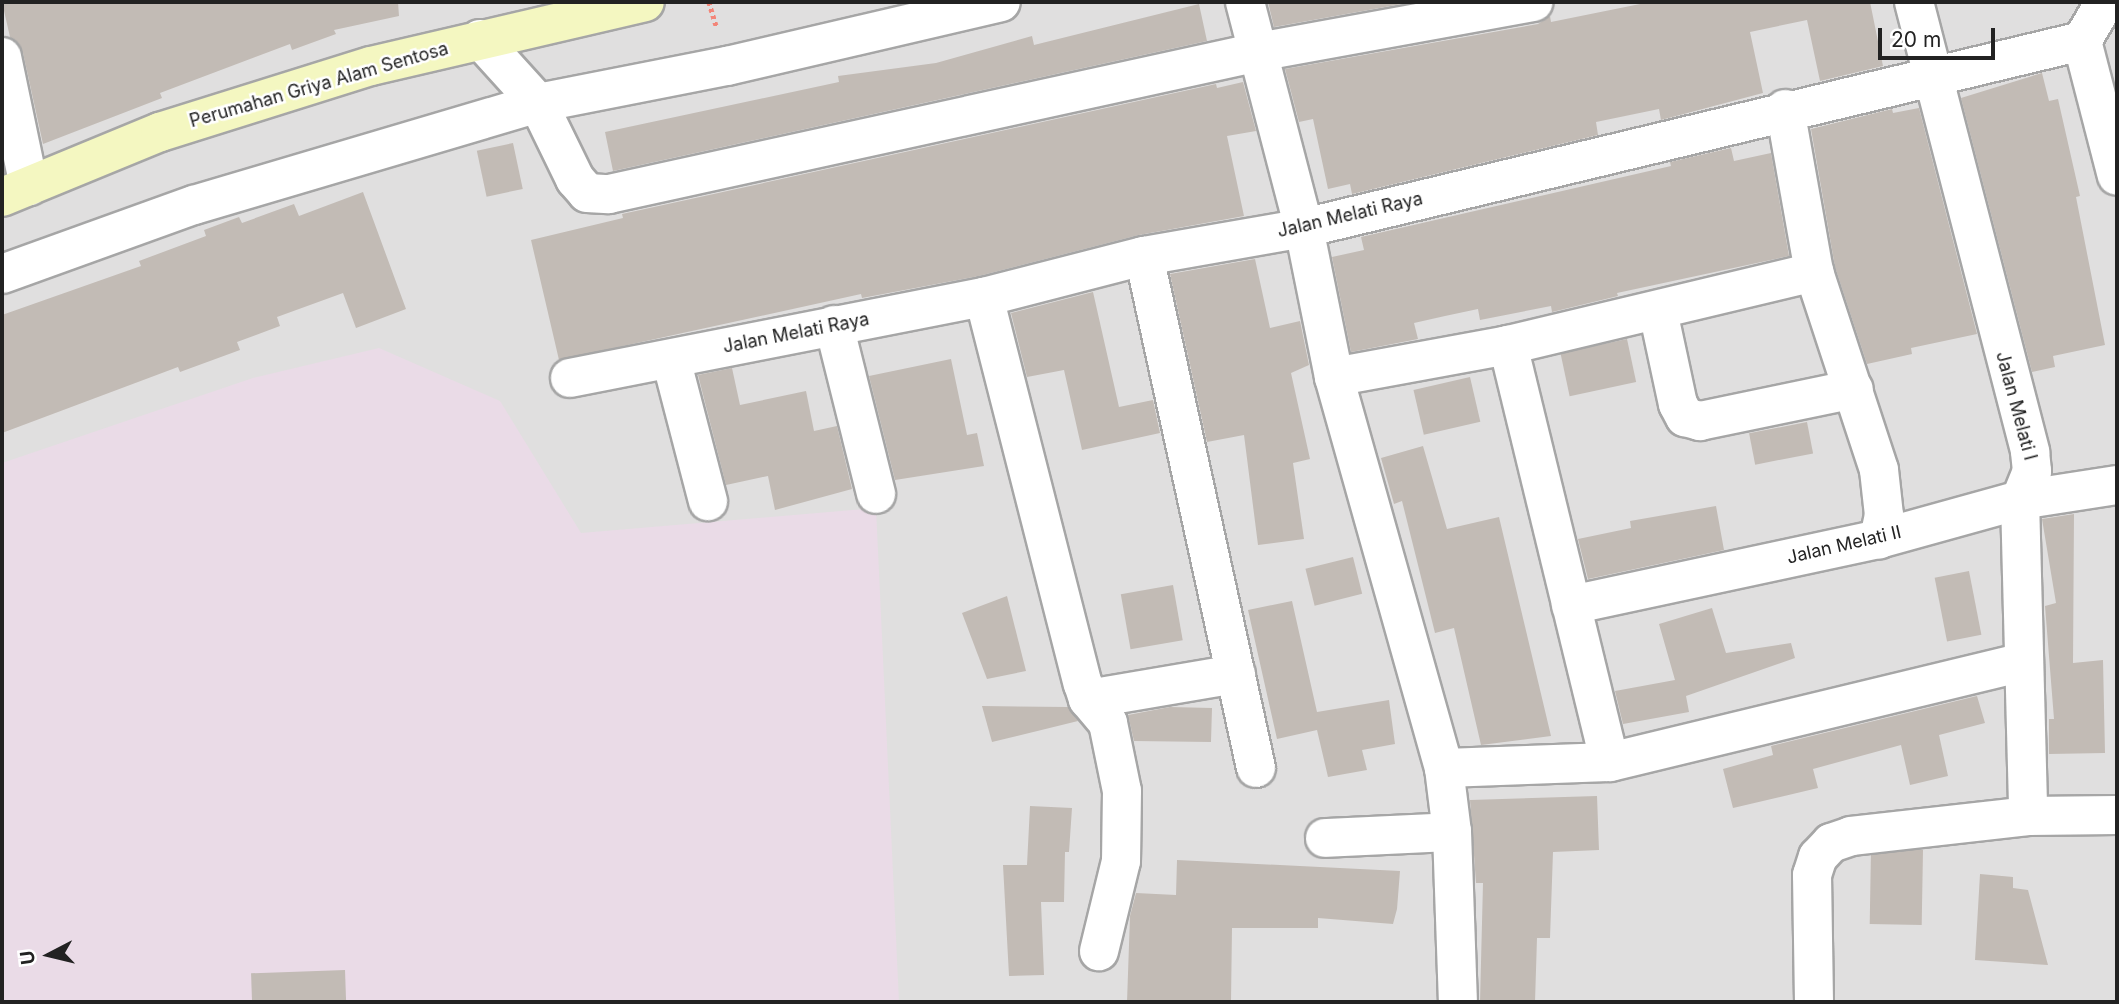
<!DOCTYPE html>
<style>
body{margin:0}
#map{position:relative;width:2119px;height:1004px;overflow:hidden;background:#f1efe9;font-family:Inter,sans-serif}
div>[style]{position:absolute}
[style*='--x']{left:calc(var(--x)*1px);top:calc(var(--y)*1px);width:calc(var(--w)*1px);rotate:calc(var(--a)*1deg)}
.residential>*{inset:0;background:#e0dfdf;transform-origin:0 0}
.industrial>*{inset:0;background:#eadbe7}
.building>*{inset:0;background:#c2bbb5;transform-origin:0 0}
.path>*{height:4.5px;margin-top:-2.25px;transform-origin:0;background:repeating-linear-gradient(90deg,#f38578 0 3.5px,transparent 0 7px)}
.roads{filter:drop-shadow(2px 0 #a6a6a6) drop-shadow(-2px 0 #a6a6a6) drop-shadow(0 2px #a6a6a6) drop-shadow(0 -2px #a6a6a6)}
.street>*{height:38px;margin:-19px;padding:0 19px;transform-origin:19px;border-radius:19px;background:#fff}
.secondary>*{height:38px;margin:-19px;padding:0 19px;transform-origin:19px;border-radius:19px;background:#f4f7c1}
span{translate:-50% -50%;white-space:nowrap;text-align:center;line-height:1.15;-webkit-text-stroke:5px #fff;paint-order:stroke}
.street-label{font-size:18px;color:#222}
.frame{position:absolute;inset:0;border:4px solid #222;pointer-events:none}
.north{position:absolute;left:14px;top:920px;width:70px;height:70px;-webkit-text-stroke:5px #fff;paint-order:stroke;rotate:263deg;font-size:19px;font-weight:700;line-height:28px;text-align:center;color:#222}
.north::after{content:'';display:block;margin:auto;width:24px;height:32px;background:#222;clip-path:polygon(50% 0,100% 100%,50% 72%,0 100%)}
.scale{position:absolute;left:1878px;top:28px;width:117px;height:32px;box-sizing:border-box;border:4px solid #222;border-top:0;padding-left:9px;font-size:21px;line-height:24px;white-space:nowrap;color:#222;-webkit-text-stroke:5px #fff;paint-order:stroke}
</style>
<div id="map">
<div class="residential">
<i style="left:2px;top:2px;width:2115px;height:1000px"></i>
</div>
<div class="industrial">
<i style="clip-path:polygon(379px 348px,500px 401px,581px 533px,876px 508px,899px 1002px,2px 1002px,2px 463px,253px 378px)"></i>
</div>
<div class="building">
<i style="clip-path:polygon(2px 2px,398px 2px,399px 16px,334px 30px,336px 34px,292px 50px,290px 44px,160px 93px,162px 98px,43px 144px,23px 53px,10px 37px)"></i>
<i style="clip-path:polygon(1268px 2px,1413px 2px,1274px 27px)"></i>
<i style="clip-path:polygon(1650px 2px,1870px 2px,1883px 66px,1820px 81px,1807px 20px,1750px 32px,1763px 93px,1661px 120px,1659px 109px,1596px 122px,1598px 135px,1352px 194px,1350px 184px,1328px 189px,1313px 119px,1299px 122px,1285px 69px,1538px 24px,1550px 16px,1551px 22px)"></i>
<i style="clip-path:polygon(1199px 4px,1207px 41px,613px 171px,605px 132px,839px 82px,838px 76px,936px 63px,1032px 36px,1034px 45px)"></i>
<i style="clip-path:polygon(2042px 73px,2049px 101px,2058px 99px,2080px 196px,2076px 197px,2105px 345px,2053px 356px,2055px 367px,2032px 372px,1961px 98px)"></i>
<i style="clip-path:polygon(1243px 82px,1256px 131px,1227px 136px,1244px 216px,1139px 235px,979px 276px,862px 298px,861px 294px,559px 360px,531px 240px,623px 218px,622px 214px,1216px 84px,1217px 88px)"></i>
<i style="clip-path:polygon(1919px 108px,1977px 334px,1911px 348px,1912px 354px,1867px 364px,1835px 267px,1811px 129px,1892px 109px,1893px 113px)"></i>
<i style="left:513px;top:143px;width:47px;height:37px;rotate:78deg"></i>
<i style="clip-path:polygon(1731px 148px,1734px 161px,1771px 153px,1789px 256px,1617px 293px,1618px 296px,1552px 312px,1551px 306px,1480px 320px,1478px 309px,1445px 316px,1414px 323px,1418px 339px,1351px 352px,1332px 257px,1364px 250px,1361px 237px,1671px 166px,1670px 162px)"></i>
<i style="clip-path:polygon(363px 192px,406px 309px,356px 328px,343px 293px,277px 317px,280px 326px,237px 342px,240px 350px,180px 372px,178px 367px,2px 433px,2px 315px,141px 266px,139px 261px,206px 236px,204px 230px,239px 217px,242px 223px,294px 204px,299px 216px)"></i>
<i style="clip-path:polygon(1255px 259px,1270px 328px,1300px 321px,1309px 365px,1291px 373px,1310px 459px,1293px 463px,1304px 539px,1258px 545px,1244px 435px,1207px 442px,1170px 274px)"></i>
<i style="clip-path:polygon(1093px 292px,1119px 407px,1153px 400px,1160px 433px,1082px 450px,1064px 370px,1027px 377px,1011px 313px)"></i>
<i style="left:1627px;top:339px;width:44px;height:68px;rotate:78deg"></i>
<i style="clip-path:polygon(951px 359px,967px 435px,977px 433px,984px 466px,895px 480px,869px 376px)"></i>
<i style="clip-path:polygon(732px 368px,740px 405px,806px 391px,814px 431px,837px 426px,852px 489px,775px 510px,768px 476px,726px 485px,698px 375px)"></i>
<i style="left:1470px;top:377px;width:46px;height:58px;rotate:77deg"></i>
<i style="left:1807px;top:422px;width:32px;height:59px;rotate:79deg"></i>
<i style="clip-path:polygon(1423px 446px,1447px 529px,1499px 517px,1551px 736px,1481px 745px,1454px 628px,1435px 633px,1402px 501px,1394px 504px,1381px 458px)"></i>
<i style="clip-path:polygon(1716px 506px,1724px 550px,1588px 579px,1578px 539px,1631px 528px,1630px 521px)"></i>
<i style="clip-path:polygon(2074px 514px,2073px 663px,2103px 660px,2105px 753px,2049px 754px,2049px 719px,2054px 719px,2045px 606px,2056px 603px,2042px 519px)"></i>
<i style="left:1353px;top:557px;width:38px;height:49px;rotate:76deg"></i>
<i style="left:1969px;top:571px;width:65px;height:35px;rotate:79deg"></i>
<i style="left:1173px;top:585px;width:56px;height:53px;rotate:80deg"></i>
<i style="clip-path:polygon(1007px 596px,1026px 671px,987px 679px,962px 613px)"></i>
<i style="clip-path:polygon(1292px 601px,1317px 712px,1389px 700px,1395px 744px,1362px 750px,1367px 770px,1328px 777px,1317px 730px,1277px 739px,1248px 610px)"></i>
<i style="clip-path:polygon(1712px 608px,1726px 653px,1791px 643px,1795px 658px,1686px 696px,1689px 712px,1623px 724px,1615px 691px,1675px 680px,1659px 624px)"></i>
<i style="clip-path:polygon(1977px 696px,1985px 723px,1939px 735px,1948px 776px,1910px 785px,1901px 745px,1813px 769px,1818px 788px,1733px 808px,1723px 769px,1773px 755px,1771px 746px)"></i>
<i style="clip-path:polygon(982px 706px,1068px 707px,1078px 721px,992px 742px)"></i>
<i style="clip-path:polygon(1170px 707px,1212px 708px,1211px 742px,1134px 741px,1128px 715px)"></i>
<i style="clip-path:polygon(1597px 796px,1599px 850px,1553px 852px,1550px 938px,1537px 938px,1535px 1002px,1480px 1002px,1483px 883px,1476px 883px,1470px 800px)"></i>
<i style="clip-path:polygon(1030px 806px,1072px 808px,1069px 852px,1065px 852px,1064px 902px,1041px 902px,1044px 975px,1009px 976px,1003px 865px,1027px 865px)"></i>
<i style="left:1923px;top:850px;width:75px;height:52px;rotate:91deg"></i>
<i style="clip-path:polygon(1177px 860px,1400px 871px,1397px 909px,1393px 924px,1318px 918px,1318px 928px,1232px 928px,1231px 1002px,1127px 1002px,1130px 916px,1136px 893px,1176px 895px)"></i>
<i style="clip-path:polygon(1980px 874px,2013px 877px,2013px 888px,2028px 890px,2048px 965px,1975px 960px)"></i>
<i style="left:345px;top:970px;width:32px;height:94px;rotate:88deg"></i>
</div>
<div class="path">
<i style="--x:709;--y:2;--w:27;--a:73"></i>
</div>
<div class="roads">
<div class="street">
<i style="--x:1245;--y:2;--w:234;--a:75.4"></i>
<i style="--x:1304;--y:228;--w:152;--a:78.6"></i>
<i style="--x:1334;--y:377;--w:406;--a:74.3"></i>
<i style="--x:1444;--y:768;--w:64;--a:82.9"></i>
<i style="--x:1452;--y:832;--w:170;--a:88"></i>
<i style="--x:1914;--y:2;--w:465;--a:75.5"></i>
<i style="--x:2030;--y:452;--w:19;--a:84"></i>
<i style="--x:2032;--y:471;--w:31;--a:112"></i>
<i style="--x:2020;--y:500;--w:316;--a:88.5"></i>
<i style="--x:480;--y:39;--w:86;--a:47.8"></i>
<i style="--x:538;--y:103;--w:85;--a:64"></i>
<i style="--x:575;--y:179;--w:18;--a:49"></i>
<i style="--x:587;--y:193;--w:22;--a:3"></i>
<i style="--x:609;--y:194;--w:664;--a:-12.34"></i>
<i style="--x:1258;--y:52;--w:280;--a:-10.3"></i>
<i style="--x:2082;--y:41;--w:139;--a:75.5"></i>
<i style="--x:2;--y:57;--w:132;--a:78.2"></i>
<i style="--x:1785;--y:109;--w:166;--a:79.9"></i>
<i style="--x:1814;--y:272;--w:208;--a:71.8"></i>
<i style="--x:1879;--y:470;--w:45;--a:83.7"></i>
<i style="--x:1884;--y:515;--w:25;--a:102"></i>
<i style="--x:1144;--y:256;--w:524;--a:77.66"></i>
<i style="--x:2;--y:274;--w:204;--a:-19.8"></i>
<i style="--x:194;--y:205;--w:359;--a:-16.5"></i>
<i style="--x:538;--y:103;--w:193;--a:-11.1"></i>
<i style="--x:727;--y:66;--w:281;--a:-13.1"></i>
<i style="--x:984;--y:297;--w:399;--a:75.7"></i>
<i style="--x:1083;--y:684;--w:16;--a:72"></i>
<i style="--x:1088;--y:699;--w:31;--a:50"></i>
<i style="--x:1108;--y:723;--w:69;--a:78.4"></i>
<i style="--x:1122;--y:791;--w:70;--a:90.8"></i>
<i style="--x:1121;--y:861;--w:93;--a:103.7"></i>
<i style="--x:1658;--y:311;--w:95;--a:77.9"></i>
<i style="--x:1678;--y:404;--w:15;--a:62"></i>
<i style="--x:1685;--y:417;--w:16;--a:15"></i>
<i style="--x:1700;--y:421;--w:157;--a:-11.7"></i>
<i style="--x:834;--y:325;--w:174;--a:76"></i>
<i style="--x:1508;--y:345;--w:429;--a:76.3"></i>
<i style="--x:671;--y:359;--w:147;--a:75.4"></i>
<i style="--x:1334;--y:377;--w:177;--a:-10.4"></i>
<i style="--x:1508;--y:345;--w:315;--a:-13.4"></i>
<i style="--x:570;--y:378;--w:422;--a:-11.1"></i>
<i style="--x:984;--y:297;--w:165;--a:-14.4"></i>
<i style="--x:1144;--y:256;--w:162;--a:-9.9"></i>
<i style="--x:1304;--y:228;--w:800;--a:-13.52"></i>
<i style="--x:2082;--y:41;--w:45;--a:-59.5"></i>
<i style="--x:1571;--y:605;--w:315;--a:-12.1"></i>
<i style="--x:1879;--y:539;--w:146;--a:-15.5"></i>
<i style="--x:2020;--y:500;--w:98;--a:-8.8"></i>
<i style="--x:1088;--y:699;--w:150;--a:-9.6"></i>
<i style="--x:1444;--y:768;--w:166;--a:-2.1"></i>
<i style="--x:1610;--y:762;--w:425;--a:-13.6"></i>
<i style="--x:1325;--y:838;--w:127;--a:-2.7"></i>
<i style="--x:1814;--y:1002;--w:127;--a:-90.9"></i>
<i style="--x:1812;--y:875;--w:19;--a:-72"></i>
<i style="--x:1818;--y:857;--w:19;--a:-47"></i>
<i style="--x:1831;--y:843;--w:21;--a:-19"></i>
<i style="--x:1851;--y:836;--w:178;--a:-6.4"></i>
<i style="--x:2028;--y:816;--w:89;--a:-0.6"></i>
</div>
<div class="secondary">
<i style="--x:2;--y:197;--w:171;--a:-22.4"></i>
<i style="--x:160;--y:132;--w:221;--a:-17.4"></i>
<i style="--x:371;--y:66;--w:281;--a:-13.1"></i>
</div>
</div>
<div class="street-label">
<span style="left:319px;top:85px;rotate:-16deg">Perumahan Griya Alam Sentosa</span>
<span style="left:1350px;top:215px;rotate:-13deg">Jalan Melati Raya</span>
<span style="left:796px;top:333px;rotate:-11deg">Jalan Melati Raya</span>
<span style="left:2016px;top:406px;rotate:75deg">Jalan Melati I</span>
<span style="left:1844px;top:545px;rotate:-13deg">Jalan Melati II</span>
</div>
<div class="frame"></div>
<div class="north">U</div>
<div class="scale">20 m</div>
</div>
